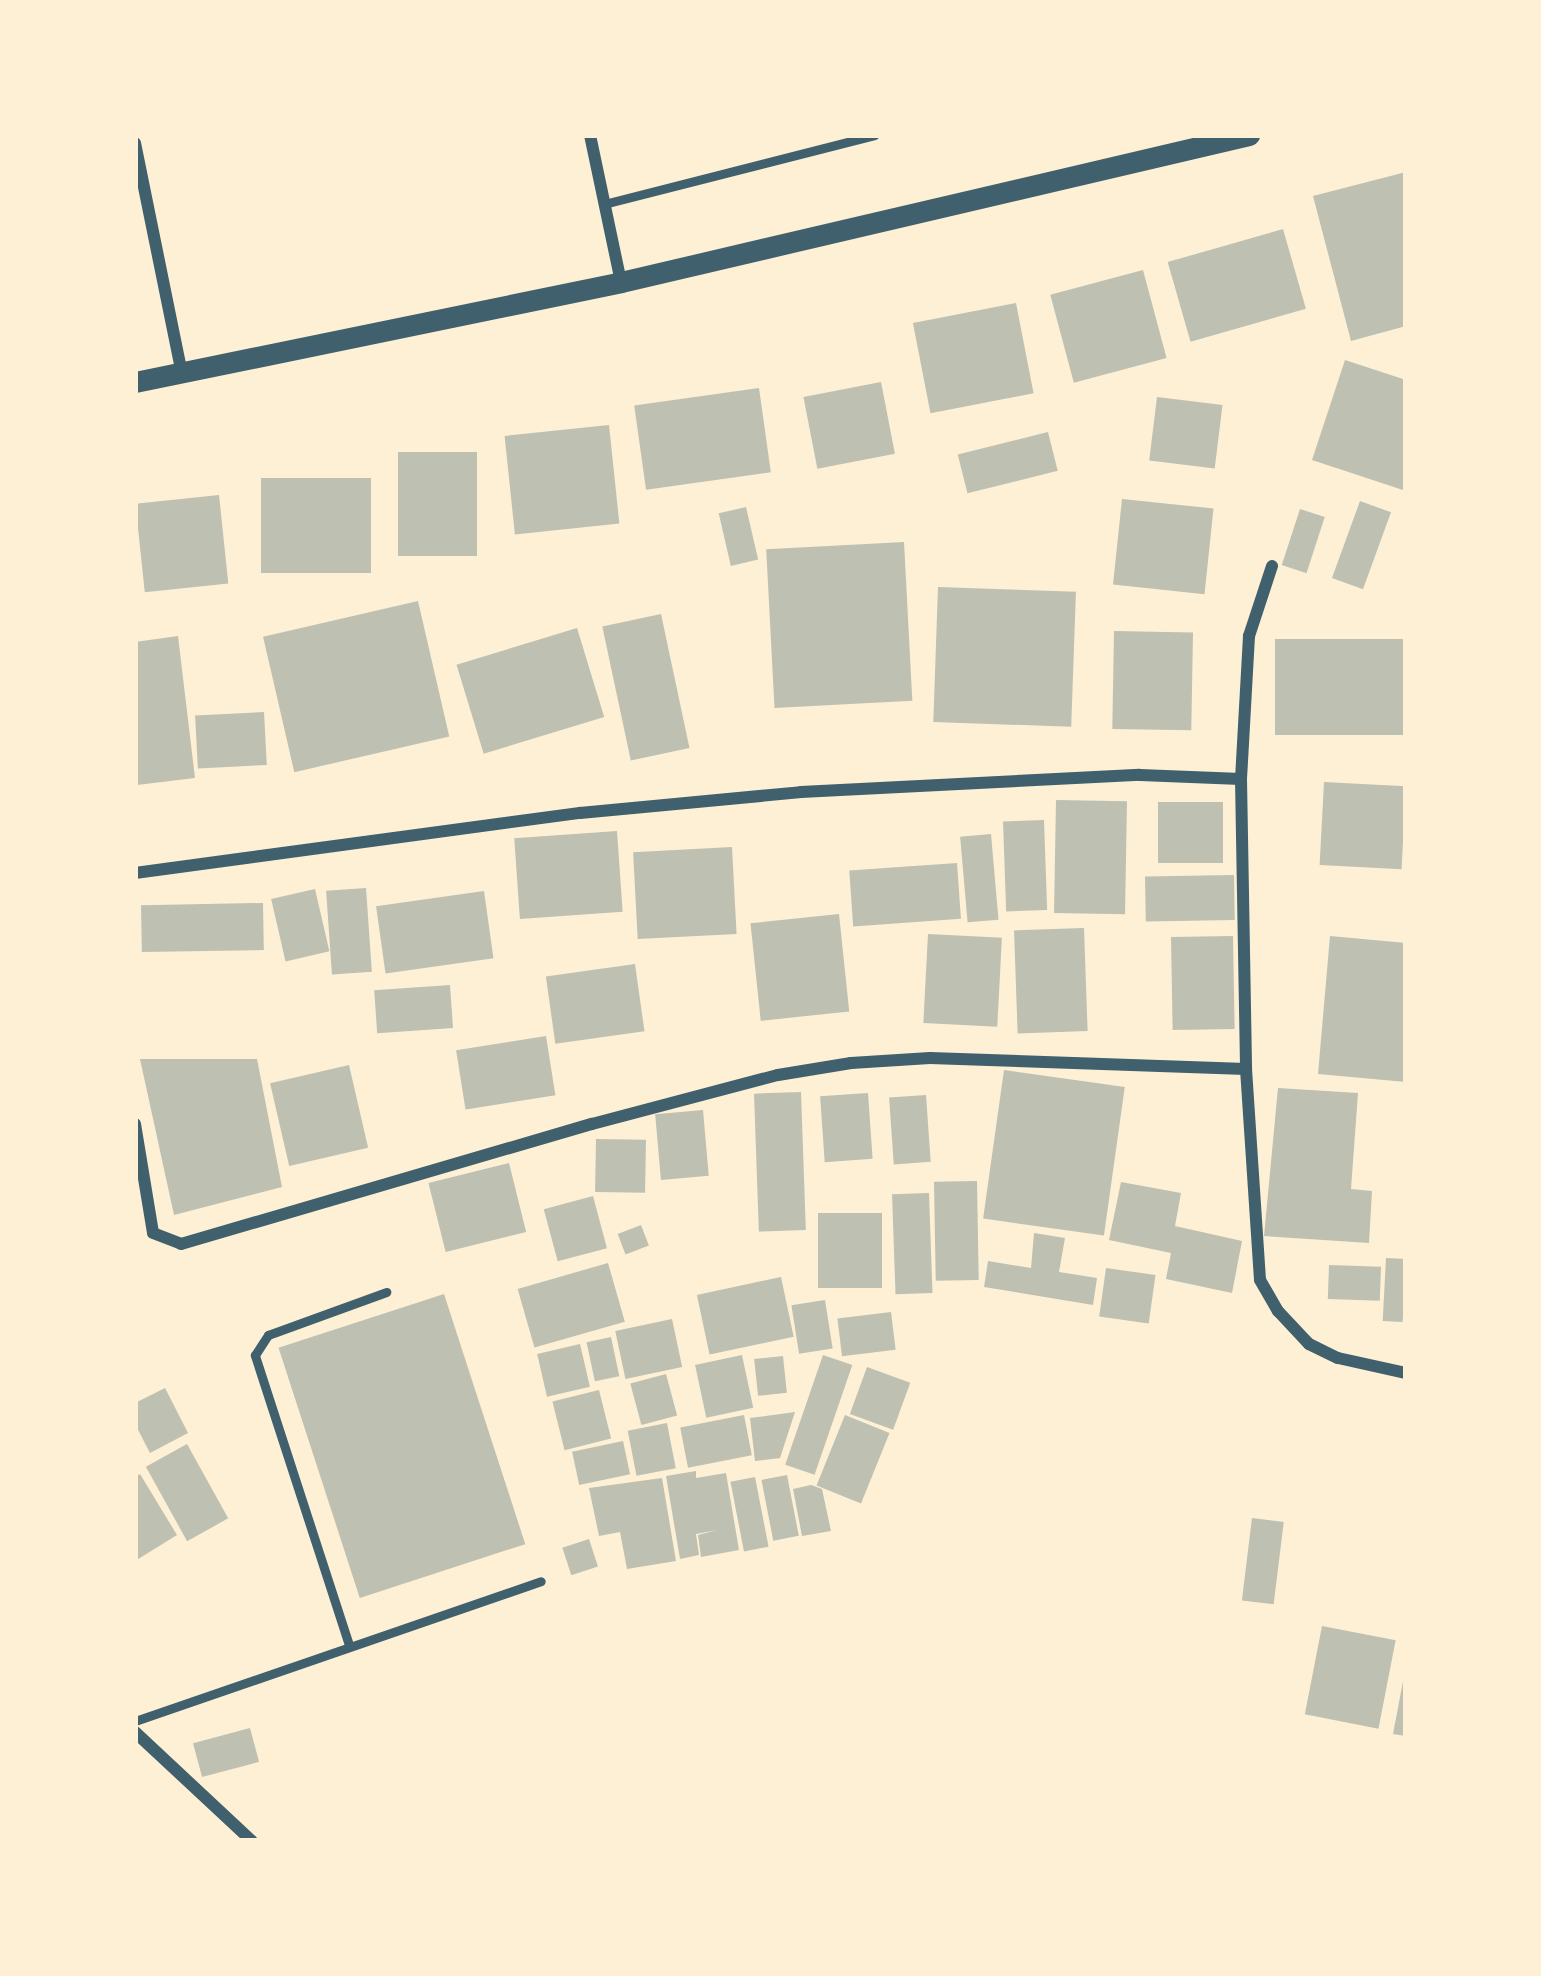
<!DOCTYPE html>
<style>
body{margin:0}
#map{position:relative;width:1541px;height:1976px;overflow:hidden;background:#fdf0d5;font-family:Inter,sans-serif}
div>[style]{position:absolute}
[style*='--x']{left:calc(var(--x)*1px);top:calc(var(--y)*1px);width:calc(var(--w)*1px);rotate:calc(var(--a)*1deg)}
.building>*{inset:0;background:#bec0b2;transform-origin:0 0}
.service>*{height:9px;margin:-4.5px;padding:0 4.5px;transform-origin:4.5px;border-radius:4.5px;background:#3f606c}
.minor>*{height:12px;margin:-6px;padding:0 6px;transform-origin:6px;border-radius:6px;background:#3f606c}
.tertiary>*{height:21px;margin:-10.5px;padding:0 10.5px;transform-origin:10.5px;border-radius:10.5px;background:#3f606c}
span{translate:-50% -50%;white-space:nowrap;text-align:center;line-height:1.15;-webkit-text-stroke:12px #fdf0d5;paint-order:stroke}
.frame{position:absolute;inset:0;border:138px solid #fdf0d5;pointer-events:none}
</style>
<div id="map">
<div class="building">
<i style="clip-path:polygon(1406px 172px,1406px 326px,1351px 341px,1313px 196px)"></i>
<i style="left:1283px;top:229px;width:83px;height:120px;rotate:74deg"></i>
<i style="left:1143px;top:270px;width:91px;height:96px;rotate:75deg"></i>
<i style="left:1016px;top:303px;width:92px;height:105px;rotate:79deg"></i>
<i style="clip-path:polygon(1345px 360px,1406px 380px,1406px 491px,1312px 460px)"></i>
<i style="left:881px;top:382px;width:73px;height:79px;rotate:79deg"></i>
<i style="left:759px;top:388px;width:85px;height:126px;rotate:82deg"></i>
<i style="left:1157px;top:397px;width:66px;height:64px;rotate:7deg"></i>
<i style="left:609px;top:425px;width:99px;height:105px;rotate:84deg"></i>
<i style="left:1048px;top:432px;width:40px;height:93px;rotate:76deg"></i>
<i style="left:398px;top:452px;width:79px;height:104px"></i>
<i style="left:261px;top:478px;width:110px;height:95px"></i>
<i style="left:219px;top:495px;width:89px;height:84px;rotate:84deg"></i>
<i style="left:1122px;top:499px;width:92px;height:86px;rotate:6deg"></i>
<i style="left:1360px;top:501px;width:33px;height:82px;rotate:20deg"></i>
<i style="left:746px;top:507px;width:54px;height:28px;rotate:77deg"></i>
<i style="left:1300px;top:509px;width:26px;height:59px;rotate:18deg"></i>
<i style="left:904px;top:542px;width:159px;height:138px;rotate:87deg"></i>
<i style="left:938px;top:587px;width:138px;height:135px;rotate:2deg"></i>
<i style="left:418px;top:601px;width:139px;height:159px;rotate:77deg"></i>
<i style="left:661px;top:614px;width:137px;height:60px;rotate:78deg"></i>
<i style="left:577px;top:628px;width:93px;height:126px;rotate:73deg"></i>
<i style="left:1114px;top:631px;width:79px;height:98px;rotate:1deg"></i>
<i style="clip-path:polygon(178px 636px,195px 778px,137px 785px,135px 642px)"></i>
<i style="left:1406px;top:639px;width:96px;height:131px;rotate:90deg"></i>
<i style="left:264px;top:712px;width:53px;height:69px;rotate:87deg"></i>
<i style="left:1324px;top:782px;width:82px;height:83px;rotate:3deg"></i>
<i style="left:1056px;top:800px;width:71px;height:113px;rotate:1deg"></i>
<i style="left:1223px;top:802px;width:61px;height:65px;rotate:90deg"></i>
<i style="left:1044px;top:820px;width:90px;height:41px;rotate:88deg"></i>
<i style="left:617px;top:831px;width:81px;height:103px;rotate:86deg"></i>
<i style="left:991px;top:834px;width:86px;height:31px;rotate:85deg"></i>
<i style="left:732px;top:847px;width:87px;height:99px;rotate:87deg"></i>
<i style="left:957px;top:863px;width:56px;height:108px;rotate:86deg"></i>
<i style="left:1234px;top:875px;width:45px;height:89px;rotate:89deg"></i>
<i style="left:366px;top:888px;width:84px;height:40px;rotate:86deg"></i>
<i style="left:315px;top:889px;width:64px;height:45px;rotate:77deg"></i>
<i style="left:484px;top:891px;width:68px;height:109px;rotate:82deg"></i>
<i style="left:263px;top:903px;width:47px;height:122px;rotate:89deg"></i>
<i style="left:839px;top:914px;width:98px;height:89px;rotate:84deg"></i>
<i style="left:1084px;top:928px;width:103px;height:70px;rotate:88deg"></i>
<i style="left:928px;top:934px;width:74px;height:89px;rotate:3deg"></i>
<i style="left:1233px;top:936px;width:93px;height:62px;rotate:89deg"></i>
<i style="clip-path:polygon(1330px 936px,1406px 943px,1406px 1082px,1318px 1074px)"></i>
<i style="left:635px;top:964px;width:68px;height:90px;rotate:82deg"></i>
<i style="left:450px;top:985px;width:43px;height:76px;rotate:86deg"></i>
<i style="left:546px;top:1036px;width:60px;height:91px;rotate:81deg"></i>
<i style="clip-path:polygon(140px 1059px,257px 1059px,282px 1187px,174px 1215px)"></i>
<i style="left:349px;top:1065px;width:85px;height:81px;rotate:77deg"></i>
<i style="left:1004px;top:1070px;width:122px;height:150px;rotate:8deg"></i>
<i style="clip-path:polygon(1278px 1088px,1358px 1093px,1351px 1189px,1372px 1191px,1369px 1243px,1264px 1236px)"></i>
<i style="left:801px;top:1092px;width:138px;height:47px;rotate:88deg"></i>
<i style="left:868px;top:1093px;width:66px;height:48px;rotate:86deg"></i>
<i style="left:926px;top:1095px;width:67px;height:37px;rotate:86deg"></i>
<i style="left:703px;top:1110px;width:66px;height:48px;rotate:85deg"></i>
<i style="left:596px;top:1139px;width:50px;height:53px;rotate:1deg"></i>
<i style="left:509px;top:1163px;width:71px;height:83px;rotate:76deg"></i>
<i style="left:977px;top:1181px;width:99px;height:43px;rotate:89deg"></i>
<i style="clip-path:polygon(1121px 1182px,1181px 1193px,1175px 1226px,1242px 1241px,1232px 1293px,1166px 1279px,1171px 1253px,1109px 1240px)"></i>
<i style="left:929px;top:1193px;width:100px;height:37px;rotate:88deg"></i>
<i style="left:593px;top:1196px;width:54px;height:51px;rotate:75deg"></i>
<i style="left:818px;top:1213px;width:64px;height:75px"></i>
<i style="left:641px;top:1225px;width:22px;height:25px;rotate:69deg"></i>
<i style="clip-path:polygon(1034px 1233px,1065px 1238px,1059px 1272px,1097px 1278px,1093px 1305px,984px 1287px,988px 1261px,1031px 1268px)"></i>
<i style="left:1386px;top:1258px;width:20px;height:63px;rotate:3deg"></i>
<i style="left:608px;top:1263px;width:61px;height:94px;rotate:74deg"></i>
<i style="left:1329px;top:1265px;width:52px;height:34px;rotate:2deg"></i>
<i style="left:1106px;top:1268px;width:50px;height:49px;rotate:8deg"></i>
<i style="left:781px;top:1277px;width:61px;height:86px;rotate:78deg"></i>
<i style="left:444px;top:1294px;width:263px;height:174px;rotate:72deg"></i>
<i style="left:825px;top:1300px;width:49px;height:34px;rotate:81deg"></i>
<i style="left:891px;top:1312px;width:38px;height:54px;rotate:83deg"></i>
<i style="left:672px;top:1319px;width:49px;height:58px;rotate:78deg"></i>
<i style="left:611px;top:1337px;width:40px;height:25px;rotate:78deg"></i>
<i style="left:580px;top:1344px;width:44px;height:44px;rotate:77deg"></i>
<i style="left:742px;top:1355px;width:54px;height:48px;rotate:78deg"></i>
<i style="left:823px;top:1355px;width:31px;height:116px;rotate:19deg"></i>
<i style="left:783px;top:1356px;width:37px;height:29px;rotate:84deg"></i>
<i style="left:867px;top:1367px;width:46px;height:50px;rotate:20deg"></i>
<i style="left:666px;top:1374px;width:43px;height:37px;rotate:75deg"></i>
<i style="clip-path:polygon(165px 1388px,188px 1433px,150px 1453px,135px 1424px,135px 1403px)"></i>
<i style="left:599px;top:1390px;width:50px;height:48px;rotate:76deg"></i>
<i style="clip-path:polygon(795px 1412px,780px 1458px,755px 1461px,750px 1418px)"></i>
<i style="left:744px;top:1415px;width:41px;height:65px;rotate:79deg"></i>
<i style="left:845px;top:1415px;width:48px;height:76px;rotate:22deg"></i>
<i style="left:667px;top:1423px;width:46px;height:40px;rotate:79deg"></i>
<i style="left:623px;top:1441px;width:34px;height:52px;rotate:78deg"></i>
<i style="left:187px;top:1444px;width:85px;height:47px;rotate:61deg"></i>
<i style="clip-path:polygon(696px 1471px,696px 1478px,726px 1473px,739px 1550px,701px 1557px,698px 1535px,717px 1530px,696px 1534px,699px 1555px,680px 1559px,666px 1476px)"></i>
<i style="clip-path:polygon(140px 1474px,177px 1535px,135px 1561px,135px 1477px)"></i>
<i style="left:787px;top:1475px;width:62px;height:26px;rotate:79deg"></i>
<i style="left:755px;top:1477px;width:71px;height:25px;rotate:79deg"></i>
<i style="clip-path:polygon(662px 1478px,676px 1561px,627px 1569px,620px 1532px,599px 1536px,589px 1488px)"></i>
<i style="clip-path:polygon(811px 1485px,822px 1489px,831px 1531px,802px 1536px,793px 1489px)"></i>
<i style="left:1252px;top:1518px;width:32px;height:83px;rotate:7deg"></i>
<i style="left:589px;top:1539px;width:29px;height:28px;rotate:72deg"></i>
<i style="left:1322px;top:1626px;width:75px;height:90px;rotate:11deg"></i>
<i style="clip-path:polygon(1404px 1676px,1406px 1676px,1406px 1736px,1393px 1734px)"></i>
<i style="left:250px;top:1728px;width:35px;height:59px;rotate:75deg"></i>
</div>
<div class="service">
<i style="--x:604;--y:204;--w:279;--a:-14.3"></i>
<i style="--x:349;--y:1645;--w:305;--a:-108"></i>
<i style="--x:255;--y:1355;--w:24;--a:-57"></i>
<i style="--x:268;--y:1335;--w:126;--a:-20"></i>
<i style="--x:135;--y:1721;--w:429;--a:-19"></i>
</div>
<div class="minor">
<i style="--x:590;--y:135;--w:150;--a:78.1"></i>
<i style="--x:135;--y:143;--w:236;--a:78.5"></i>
<i style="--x:1272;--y:566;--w:74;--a:108.2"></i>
<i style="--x:1249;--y:636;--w:143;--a:93.2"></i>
<i style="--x:1241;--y:779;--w:290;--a:89"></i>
<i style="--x:1246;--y:1069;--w:211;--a:86.2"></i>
<i style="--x:1260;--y:1280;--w:36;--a:60"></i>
<i style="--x:1278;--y:1311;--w:45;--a:46.8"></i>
<i style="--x:1309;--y:1344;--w:32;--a:26"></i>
<i style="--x:1338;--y:1358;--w:70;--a:12.4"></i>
<i style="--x:135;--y:873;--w:449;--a:-7.7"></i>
<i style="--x:580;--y:813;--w:222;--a:-5.4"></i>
<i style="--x:801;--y:792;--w:339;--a:-2.9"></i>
<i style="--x:1140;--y:775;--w:101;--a:2.3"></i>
<i style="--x:135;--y:1124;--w:110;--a:80.6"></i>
<i style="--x:153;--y:1233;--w:30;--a:21"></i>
<i style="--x:181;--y:1244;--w:428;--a:-16.3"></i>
<i style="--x:592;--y:1124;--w:192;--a:-14.8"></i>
<i style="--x:778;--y:1075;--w:74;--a:-9.3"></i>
<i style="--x:851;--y:1063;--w:79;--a:-3.6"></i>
<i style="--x:930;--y:1058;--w:316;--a:2"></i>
<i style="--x:135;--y:1732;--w:160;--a:43"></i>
</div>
<div class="tertiary">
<i style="--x:135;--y:382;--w:496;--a:-11.6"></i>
<i style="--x:621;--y:282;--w:645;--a:-13.17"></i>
</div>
<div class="frame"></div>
</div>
